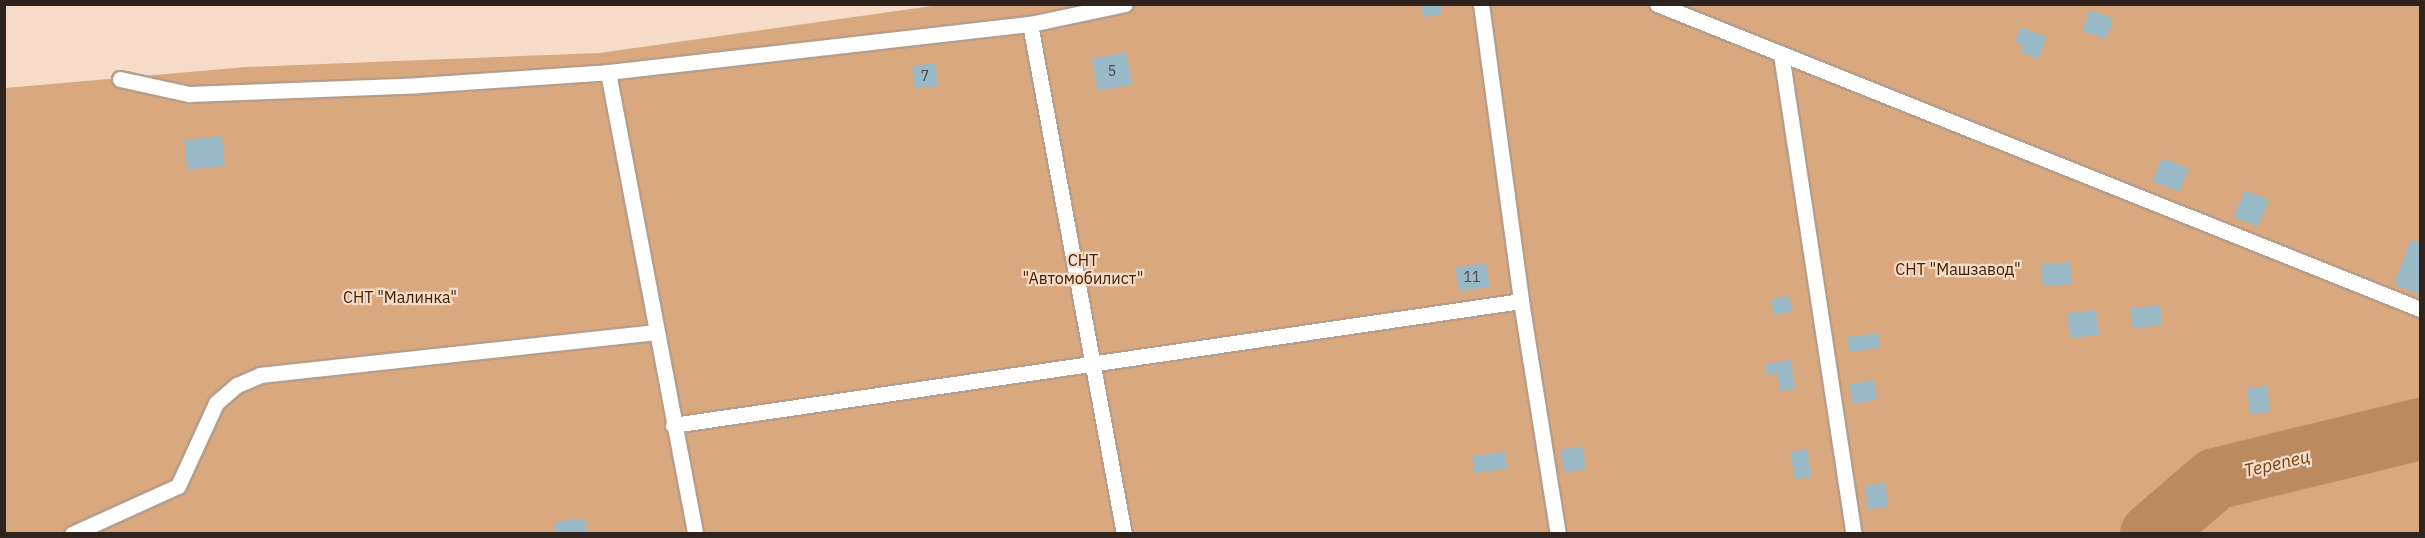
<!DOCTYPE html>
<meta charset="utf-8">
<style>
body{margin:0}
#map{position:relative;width:2425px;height:538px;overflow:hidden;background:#f6dcc8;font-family:"IBM Plex Sans",sans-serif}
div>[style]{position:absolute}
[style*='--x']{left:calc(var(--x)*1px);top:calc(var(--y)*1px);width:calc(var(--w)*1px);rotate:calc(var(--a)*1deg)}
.green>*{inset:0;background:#d9a87f}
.river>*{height:62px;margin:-31px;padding:0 31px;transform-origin:31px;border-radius:31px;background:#bc8a60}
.building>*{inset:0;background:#98b9c5;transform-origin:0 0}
.roads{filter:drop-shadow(2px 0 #b69e8b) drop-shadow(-2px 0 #b69e8b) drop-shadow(0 2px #b69e8b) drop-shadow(0 -2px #b69e8b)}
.lane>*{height:15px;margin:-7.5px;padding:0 7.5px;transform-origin:7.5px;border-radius:7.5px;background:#fff}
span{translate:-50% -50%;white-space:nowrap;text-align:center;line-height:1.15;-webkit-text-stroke:4.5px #f6dcc8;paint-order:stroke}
.number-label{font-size:14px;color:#484947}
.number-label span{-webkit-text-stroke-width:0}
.park-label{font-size:16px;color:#422100}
.water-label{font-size:18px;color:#754311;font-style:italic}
.frame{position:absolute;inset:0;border:6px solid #2e241d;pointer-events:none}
</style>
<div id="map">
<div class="green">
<i style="clip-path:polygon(946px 4px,2420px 5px,2420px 533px,5px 534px,5px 88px,246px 67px,599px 53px)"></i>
</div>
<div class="river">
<i style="--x:2151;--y:534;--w:84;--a:-40.7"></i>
<i style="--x:2215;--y:479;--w:211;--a:-13.7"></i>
</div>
<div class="building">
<i style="clip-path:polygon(1421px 4px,1441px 4px,1442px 14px,1423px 17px)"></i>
<i style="left:2090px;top:10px;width:25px;height:22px;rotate:21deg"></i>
<i style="clip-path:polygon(2021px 27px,2047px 37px,2038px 59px,2021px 52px,2023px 46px,2015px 42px)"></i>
<i style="left:1126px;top:52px;width:33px;height:35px;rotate:79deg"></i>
<i style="left:935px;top:63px;width:23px;height:23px;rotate:83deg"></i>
<i style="left:222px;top:136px;width:30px;height:38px;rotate:84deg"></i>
<i style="left:2162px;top:158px;width:29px;height:25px;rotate:22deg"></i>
<i style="left:2245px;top:190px;width:26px;height:29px;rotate:23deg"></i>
<i style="clip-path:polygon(2411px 240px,2420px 243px,2420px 295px,2394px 284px)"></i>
<i style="left:2070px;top:262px;width:22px;height:29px;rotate:85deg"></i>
<i style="left:1486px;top:263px;width:24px;height:31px;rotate:81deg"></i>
<i style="left:1789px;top:296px;width:16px;height:18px;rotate:79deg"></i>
<i style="left:2160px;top:305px;width:20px;height:30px;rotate:84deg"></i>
<i style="left:2096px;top:310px;width:25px;height:29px;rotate:83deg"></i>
<i style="left:1878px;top:333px;width:15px;height:31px;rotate:82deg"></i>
<i style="clip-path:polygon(1791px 360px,1795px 389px,1780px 391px,1777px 374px,1767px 375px,1765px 364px)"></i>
<i style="left:1874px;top:380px;width:20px;height:25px;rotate:81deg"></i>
<i style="left:2267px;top:386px;width:26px;height:20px;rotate:83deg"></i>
<i style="left:1582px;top:446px;width:23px;height:22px;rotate:80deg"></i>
<i style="left:1807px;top:449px;width:28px;height:17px;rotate:80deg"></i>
<i style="left:1505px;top:452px;width:17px;height:33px;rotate:83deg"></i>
<i style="left:1885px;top:483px;width:24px;height:20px;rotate:83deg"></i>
<i style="left:586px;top:519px;width:15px;height:31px;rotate:86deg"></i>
</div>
<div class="roads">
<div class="lane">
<i style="--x:1481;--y:4;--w:300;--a:82.3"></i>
<i style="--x:1521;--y:301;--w:236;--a:81"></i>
<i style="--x:1657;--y:4;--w:822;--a:21.79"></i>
<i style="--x:1030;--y:24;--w:519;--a:79.56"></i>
<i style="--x:1781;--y:54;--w:486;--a:81.4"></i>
<i style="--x:608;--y:72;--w:470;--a:79.3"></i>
<i style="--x:120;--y:79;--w:71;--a:12.3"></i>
<i style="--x:189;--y:94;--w:230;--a:-2.2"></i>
<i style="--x:419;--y:85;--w:189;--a:-3.9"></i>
<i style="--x:608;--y:72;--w:425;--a:-6.5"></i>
<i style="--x:1030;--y:24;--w:97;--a:-11.9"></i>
<i style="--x:673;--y:425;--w:857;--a:-8.32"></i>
<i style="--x:72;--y:534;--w:116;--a:-24.4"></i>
<i style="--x:178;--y:486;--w:91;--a:-65.4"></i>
<i style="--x:216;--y:403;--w:28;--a:-41"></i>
<i style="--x:237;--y:385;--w:25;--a:-23"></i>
<i style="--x:260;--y:375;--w:398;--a:-6.2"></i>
</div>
</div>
<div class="number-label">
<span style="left:1112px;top:71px">5</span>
<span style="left:925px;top:76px">7</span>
<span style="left:1472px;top:277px">11</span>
</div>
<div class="park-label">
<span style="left:1083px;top:269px">СНТ<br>"Автомобилист"</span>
<span style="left:1958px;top:269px">СНТ "Машзавод"</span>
<span style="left:400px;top:297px">СНТ "Малинка"</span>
</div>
<div class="water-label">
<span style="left:2277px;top:464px;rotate:-13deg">Терепец</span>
</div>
<div class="frame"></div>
</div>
